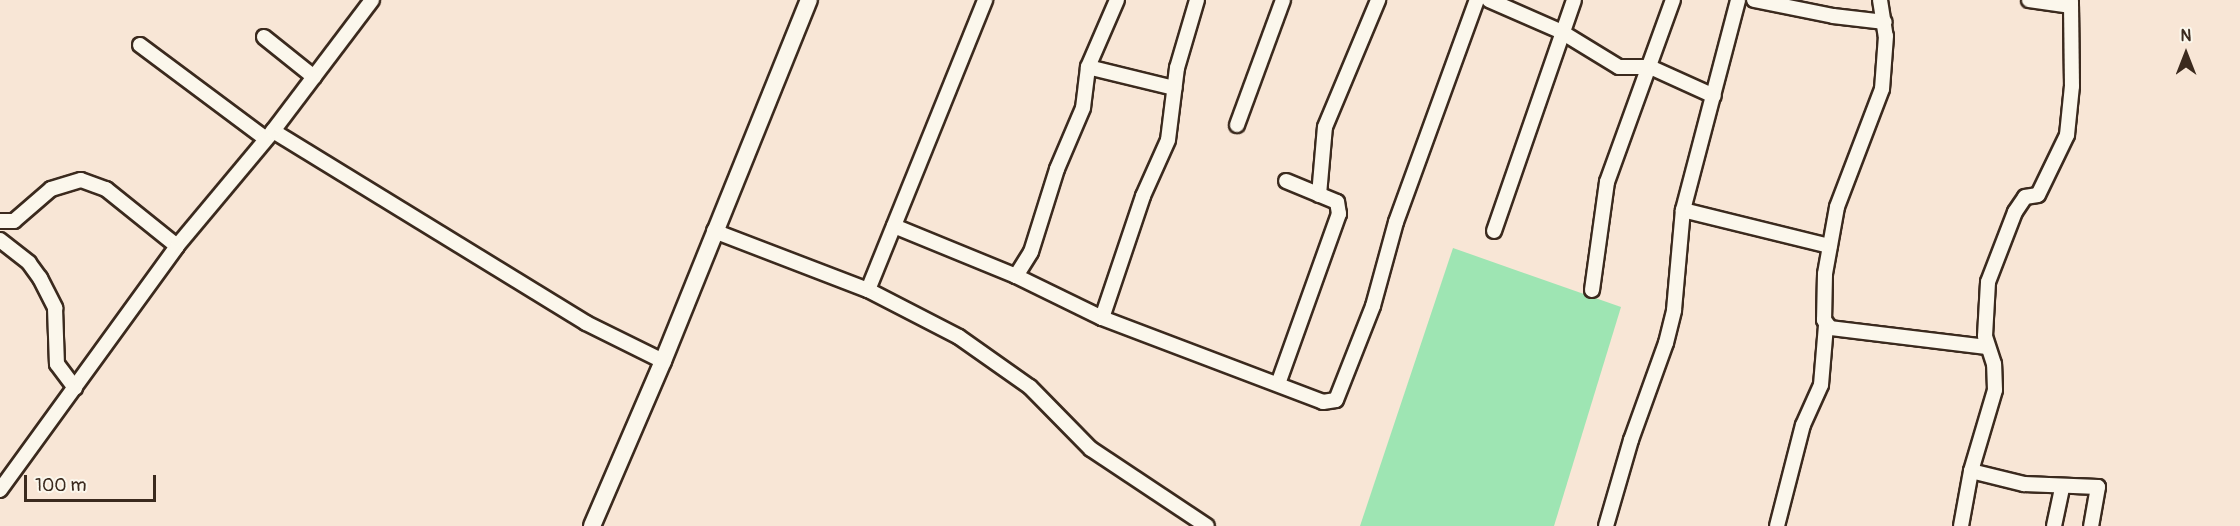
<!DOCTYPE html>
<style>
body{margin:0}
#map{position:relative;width:2240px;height:526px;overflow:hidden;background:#f8e6d6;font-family:Pangolin,sans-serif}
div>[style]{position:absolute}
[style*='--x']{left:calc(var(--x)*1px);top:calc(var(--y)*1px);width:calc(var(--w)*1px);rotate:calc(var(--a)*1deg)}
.green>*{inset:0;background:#9ee5b3}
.roads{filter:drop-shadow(2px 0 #3b2a1e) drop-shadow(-2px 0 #3b2a1e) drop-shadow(0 2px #3b2a1e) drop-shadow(0 -2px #3b2a1e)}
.minor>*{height:14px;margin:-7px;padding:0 7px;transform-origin:7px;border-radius:7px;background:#fbf7ec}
.major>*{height:16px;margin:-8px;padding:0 8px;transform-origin:8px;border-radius:8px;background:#fbf7ec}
span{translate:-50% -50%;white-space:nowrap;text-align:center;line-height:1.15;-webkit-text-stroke:4.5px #fbf7ec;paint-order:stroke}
.north{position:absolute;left:2156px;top:24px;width:60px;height:60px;-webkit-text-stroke:4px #fbf7ec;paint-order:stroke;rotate:0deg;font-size:16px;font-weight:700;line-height:24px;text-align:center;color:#3b2a1e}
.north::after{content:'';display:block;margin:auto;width:21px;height:27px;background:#3b2a1e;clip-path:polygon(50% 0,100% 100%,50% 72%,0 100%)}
.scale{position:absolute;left:24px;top:475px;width:132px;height:27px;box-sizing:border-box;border:3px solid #3b2a1e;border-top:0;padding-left:8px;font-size:18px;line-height:21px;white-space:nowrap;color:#3b2a1e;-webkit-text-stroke:4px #fbf7ec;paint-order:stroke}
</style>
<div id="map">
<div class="green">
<i style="clip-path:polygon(1453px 248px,1621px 307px,1554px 526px,1360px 526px)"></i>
</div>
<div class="roads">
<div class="minor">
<i style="--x:1489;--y:0;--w:77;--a:23.6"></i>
<i style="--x:1560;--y:31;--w:69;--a:31.4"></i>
<i style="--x:1619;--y:67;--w:31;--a:0"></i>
<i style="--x:1650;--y:67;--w:70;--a:24.4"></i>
<i style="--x:1754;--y:0;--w:81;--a:11.4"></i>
<i style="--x:1833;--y:16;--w:52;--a:6.6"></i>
<i style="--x:1880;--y:0;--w:36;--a:81"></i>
<i style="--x:1886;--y:36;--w:53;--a:94.3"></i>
<i style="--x:1882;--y:89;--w:126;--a:110.9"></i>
<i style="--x:1837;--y:207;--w:68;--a:100.2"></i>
<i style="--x:1825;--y:274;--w:46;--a:91.2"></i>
<i style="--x:1824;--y:320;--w:10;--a:53"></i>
<i style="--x:1830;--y:328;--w:157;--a:6.9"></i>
<i style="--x:2029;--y:0;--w:41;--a:8.3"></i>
<i style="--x:264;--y:37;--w:64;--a:38.7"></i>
<i style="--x:140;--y:45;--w:157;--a:36.7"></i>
<i style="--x:1088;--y:67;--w:89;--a:13.7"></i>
<i style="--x:1237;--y:125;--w:133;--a:-69.8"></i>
<i style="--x:273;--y:131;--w:367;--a:31.5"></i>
<i style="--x:586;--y:323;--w:86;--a:26.3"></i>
<i style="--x:1319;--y:195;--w:68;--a:-85"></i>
<i style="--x:1325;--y:127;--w:138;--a:-67.3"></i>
<i style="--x:1683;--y:210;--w:151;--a:13.8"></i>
<i style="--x:0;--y:221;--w:14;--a:0"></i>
<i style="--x:14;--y:221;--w:49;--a:-40.9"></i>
<i style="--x:51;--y:189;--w:31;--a:-17"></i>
<i style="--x:81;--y:180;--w:27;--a:20"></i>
<i style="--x:106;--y:189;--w:91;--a:38.8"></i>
<i style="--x:894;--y:226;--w:132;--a:22.3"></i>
<i style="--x:1016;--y:276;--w:96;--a:26"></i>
<i style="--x:1102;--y:318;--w:236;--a:20.8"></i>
<i style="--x:1323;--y:402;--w:13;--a:-9"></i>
<i style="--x:1336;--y:400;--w:101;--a:-68.5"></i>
<i style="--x:1373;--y:306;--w:87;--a:-74.7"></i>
<i style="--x:1396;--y:222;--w:236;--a:-70"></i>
<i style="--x:714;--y:231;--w:165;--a:21"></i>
<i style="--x:868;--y:290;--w:102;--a:27.3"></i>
<i style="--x:959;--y:337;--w:87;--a:35.2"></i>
<i style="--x:1030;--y:387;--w:87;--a:45.5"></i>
<i style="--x:1091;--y:449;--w:139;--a:33.6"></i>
<i style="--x:1494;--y:231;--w:244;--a:-70.9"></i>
<i style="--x:0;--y:240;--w:37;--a:38"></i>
<i style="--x:29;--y:263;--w:19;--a:54"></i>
<i style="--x:40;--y:278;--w:34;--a:63"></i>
<i style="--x:55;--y:308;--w:56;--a:88"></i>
<i style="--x:57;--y:364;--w:30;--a:53"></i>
<i style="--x:1016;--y:276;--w:28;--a:-58"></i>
<i style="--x:1031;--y:252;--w:87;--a:-72.6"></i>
<i style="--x:1057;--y:169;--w:66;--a:-66.9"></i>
<i style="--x:1083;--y:108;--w:41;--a:-83"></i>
<i style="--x:1088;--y:67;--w:73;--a:-66.6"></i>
<i style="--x:868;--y:290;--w:313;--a:-68"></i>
<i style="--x:1592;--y:290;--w:109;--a:-82.1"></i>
<i style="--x:1607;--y:182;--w:194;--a:-70.1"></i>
<i style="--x:1102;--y:318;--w:129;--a:-71.4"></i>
<i style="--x:1143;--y:196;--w:61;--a:-65.9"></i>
<i style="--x:1168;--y:140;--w:73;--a:-82.9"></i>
<i style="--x:1177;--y:68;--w:71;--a:-73.6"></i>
<i style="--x:1278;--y:384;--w:181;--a:-70.3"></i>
<i style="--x:1339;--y:214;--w:12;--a:-99"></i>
<i style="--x:1337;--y:202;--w:55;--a:-157.6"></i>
<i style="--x:1971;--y:471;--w:55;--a:13.8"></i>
<i style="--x:2024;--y:484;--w:74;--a:2.3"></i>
<i style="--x:2098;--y:487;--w:40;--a:100"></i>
<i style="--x:0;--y:490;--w:301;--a:-54"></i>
<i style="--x:177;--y:246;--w:150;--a:-50.1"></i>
<i style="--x:273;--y:131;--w:164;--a:-52.9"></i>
<i style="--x:1606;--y:526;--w:90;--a:-73.8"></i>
<i style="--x:1631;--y:440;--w:103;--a:-70.2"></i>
<i style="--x:1666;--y:343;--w:34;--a:-76"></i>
<i style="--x:1674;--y:310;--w:100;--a:-84.9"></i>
<i style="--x:1683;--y:210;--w:217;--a:-75.3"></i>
<i style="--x:1777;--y:526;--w:104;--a:-75.6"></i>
<i style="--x:1803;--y:425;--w:44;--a:-65.8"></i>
<i style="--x:1821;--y:385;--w:60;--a:-85.2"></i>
<i style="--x:1961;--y:526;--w:56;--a:-79.7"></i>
<i style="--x:1971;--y:471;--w:84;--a:-73.5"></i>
<i style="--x:1995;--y:390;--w:26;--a:-92"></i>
<i style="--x:1994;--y:364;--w:29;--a:-108"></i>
<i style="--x:1985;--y:336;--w:54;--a:-86.8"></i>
<i style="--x:1988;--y:282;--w:75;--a:-68.9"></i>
<i style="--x:2015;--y:212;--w:18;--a:-56"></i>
<i style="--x:2025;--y:197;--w:13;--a:-9"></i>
<i style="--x:2038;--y:195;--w:67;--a:-64.2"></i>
<i style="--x:2067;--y:135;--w:49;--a:-84.2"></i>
<i style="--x:2072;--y:86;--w:86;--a:-90.7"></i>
<i style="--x:2054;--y:526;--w:39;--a:-78"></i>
</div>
<div class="major">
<i style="--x:592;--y:526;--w:180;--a:-66.7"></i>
<i style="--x:663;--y:361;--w:389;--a:-68"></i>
</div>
</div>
<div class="north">N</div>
<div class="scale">100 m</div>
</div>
